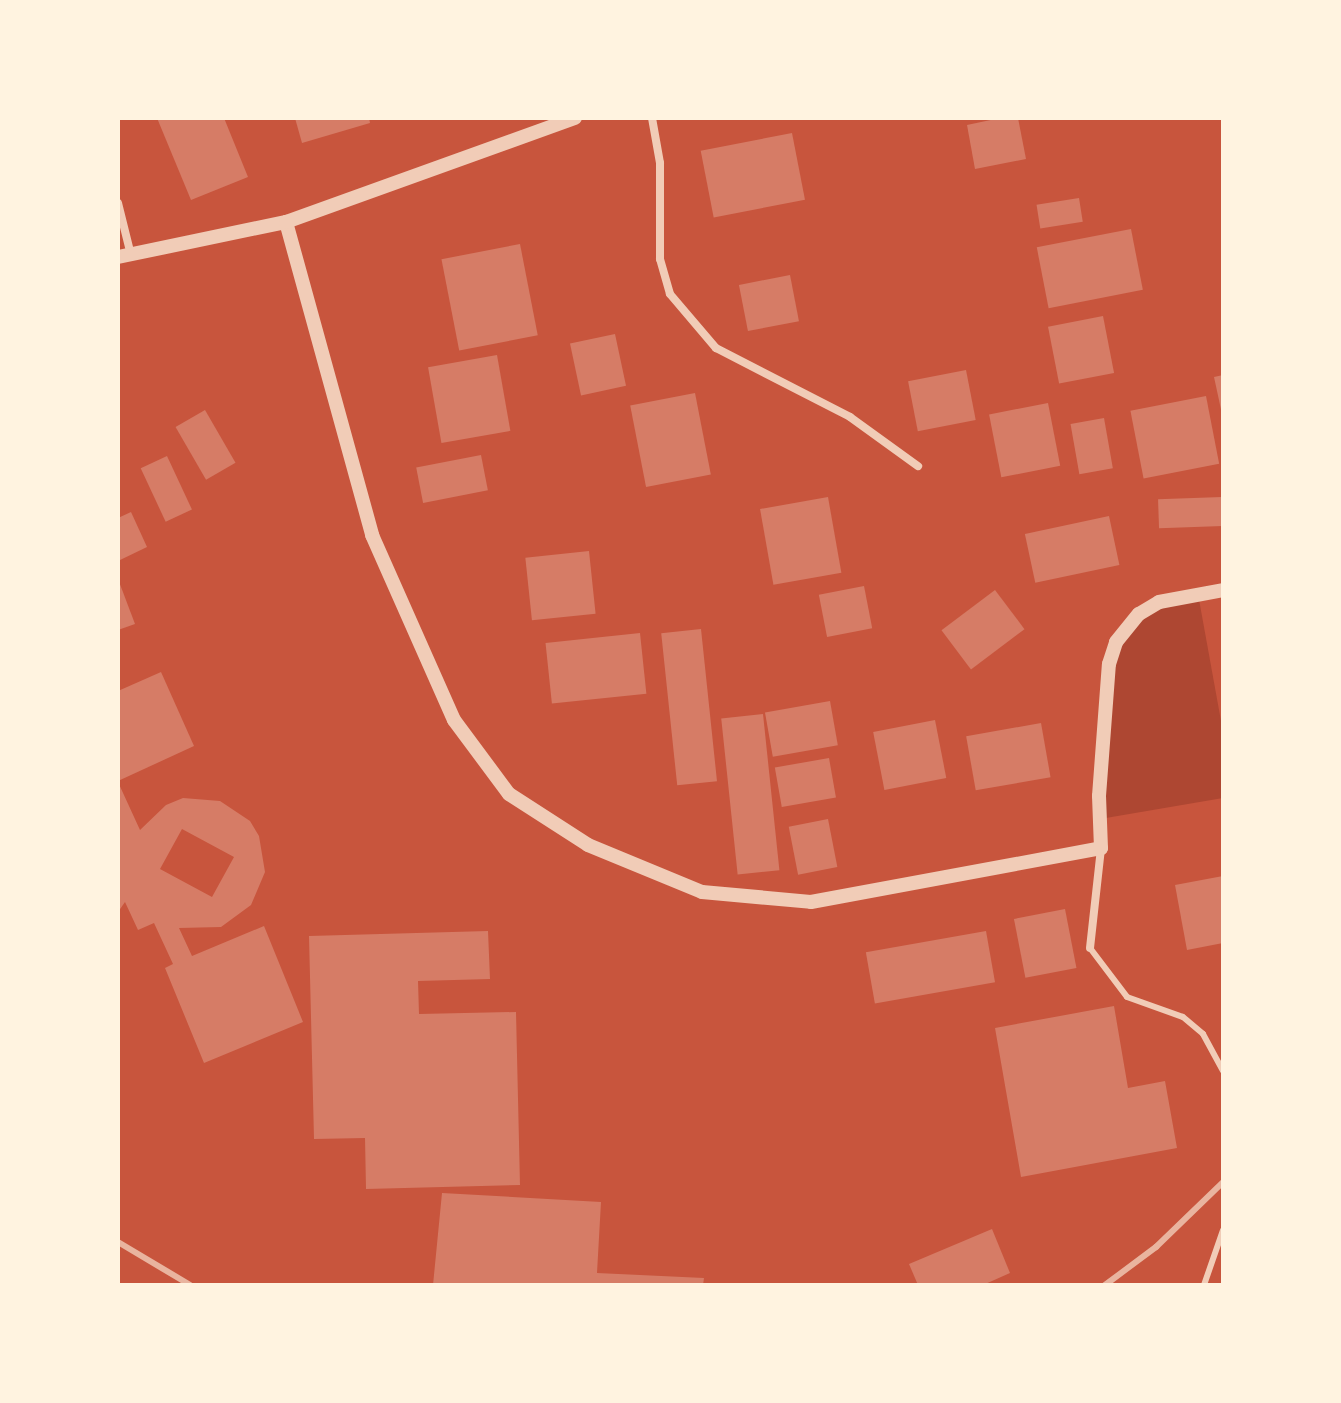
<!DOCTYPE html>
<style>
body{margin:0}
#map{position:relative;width:1341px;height:1403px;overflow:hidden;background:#c8553d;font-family:"Open Sans",sans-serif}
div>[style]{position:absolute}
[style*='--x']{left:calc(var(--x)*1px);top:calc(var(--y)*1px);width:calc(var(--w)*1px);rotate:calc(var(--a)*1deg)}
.green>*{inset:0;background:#ae4732}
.building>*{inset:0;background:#d67c66;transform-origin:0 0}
.service>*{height:6px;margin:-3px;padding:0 3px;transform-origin:3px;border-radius:3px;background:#f1ccb7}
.minor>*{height:8px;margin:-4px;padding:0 4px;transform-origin:4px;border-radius:4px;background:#f1ccb7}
.tertiary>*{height:14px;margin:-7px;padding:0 7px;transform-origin:7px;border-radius:7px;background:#f1ccb7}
.rail>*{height:6px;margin:-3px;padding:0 3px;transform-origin:3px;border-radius:3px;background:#e9b49f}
span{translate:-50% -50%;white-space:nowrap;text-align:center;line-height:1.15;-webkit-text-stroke:6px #fff3e0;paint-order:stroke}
.frame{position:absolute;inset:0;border:120px solid #fff3e0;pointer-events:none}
</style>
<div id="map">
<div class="green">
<i style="clip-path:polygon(1198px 594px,1223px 732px,1223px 798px,1100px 819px,1109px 664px,1139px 614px)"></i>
</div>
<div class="building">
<i style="clip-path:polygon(157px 118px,224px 118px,248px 177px,191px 200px)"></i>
<i style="clip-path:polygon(295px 118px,369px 118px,370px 123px,302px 143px)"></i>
<i style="clip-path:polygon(1000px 118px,1018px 118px,1026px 159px,975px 169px,967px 125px)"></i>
<i style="left:792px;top:133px;width:68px;height:93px;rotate:79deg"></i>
<i style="left:1079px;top:198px;width:24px;height:43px;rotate:81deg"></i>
<i style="left:1131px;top:229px;width:62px;height:96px;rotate:79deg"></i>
<i style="left:520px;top:244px;width:93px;height:80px;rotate:79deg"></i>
<i style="left:790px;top:275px;width:47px;height:52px;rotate:79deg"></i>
<i style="left:1103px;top:316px;width:58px;height:56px;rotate:79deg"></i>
<i style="left:615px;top:334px;width:53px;height:46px;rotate:78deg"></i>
<i style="left:497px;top:355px;width:77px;height:70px;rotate:80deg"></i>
<i style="left:966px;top:370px;width:51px;height:59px;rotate:79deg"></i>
<i style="clip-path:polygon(1223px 375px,1223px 414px,1222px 414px,1214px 377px)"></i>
<i style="left:695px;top:393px;width:83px;height:66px;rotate:79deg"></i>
<i style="left:1206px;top:396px;width:69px;height:77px;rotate:79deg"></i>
<i style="left:1048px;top:403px;width:64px;height:60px;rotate:79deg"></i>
<i style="left:205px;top:410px;width:61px;height:34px;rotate:60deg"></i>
<i style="left:1104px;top:418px;width:51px;height:34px;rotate:80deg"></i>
<i style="left:481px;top:455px;width:36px;height:66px;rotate:79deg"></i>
<i style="left:167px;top:456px;width:59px;height:29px;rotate:65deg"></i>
<i style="left:828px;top:497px;width:77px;height:69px;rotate:80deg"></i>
<i style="left:1222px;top:497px;width:29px;height:64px;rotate:88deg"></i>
<i style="clip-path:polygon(131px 512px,147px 547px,118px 561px,118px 518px)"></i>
<i style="left:1109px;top:516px;width:50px;height:86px;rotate:78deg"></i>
<i style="left:589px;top:551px;width:63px;height:64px;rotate:84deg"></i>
<i style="clip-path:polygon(118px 579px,135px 624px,118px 630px)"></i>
<i style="left:864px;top:586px;width:43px;height:46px;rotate:79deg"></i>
<i style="left:995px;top:590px;width:49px;height:67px;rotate:53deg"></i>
<i style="left:701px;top:629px;width:153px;height:40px;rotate:84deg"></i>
<i style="left:640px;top:633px;width:61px;height:95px;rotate:84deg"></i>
<i style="clip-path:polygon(161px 672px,194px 746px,118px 781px,118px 691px)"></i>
<i style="left:830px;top:701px;width:45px;height:66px;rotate:80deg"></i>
<i style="left:763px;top:714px;width:157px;height:42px;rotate:84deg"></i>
<i style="left:935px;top:720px;width:59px;height:63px;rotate:79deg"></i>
<i style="left:1041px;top:723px;width:55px;height:76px;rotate:80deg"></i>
<i style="left:829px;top:758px;width:40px;height:55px;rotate:80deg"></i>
<i style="clip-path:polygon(evenodd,118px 782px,140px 830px,166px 805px,183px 798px,220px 801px,250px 821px,259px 836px,265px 872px,251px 905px,221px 927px,179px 928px,192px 956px,264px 926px,303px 1022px,204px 1063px,165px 968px,173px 964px,154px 923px,138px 930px,125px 902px,118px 912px,118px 782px,182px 829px,234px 857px,212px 897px,160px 869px,182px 829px)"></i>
<i style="left:828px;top:819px;width:49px;height:40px;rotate:79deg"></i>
<i style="clip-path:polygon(1223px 876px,1223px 943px,1187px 950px,1175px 885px)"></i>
<i style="left:1065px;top:909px;width:60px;height:52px;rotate:79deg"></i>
<i style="clip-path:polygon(488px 931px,490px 979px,418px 981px,419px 1014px,516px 1012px,520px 1185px,366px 1189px,365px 1138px,314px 1139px,309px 936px)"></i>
<i style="left:986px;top:931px;width:52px;height:122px;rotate:80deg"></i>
<i style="clip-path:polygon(1114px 1006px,1128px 1088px,1165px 1081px,1177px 1148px,1021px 1177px,995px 1028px)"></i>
<i style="clip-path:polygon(442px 1193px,601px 1202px,597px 1273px,704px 1278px,703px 1285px,433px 1285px)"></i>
<i style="clip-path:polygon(992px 1229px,1010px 1273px,983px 1285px,918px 1285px,909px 1264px)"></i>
</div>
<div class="service">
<i style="--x:1090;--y:948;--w:61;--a:52.9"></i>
<i style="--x:1127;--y:997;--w:59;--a:19.7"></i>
<i style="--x:1183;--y:1017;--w:26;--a:40"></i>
<i style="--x:1203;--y:1034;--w:42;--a:61.6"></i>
<i style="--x:1204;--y:1285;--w:58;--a:-70.9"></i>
</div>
<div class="minor">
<i style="--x:652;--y:118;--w:46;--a:79.9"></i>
<i style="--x:660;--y:163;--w:96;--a:90"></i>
<i style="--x:660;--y:259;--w:36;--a:74"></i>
<i style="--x:670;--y:294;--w:71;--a:49.6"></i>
<i style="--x:716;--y:348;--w:151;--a:27.2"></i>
<i style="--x:850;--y:417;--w:84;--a:35.8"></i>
<i style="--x:118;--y:203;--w:54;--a:76"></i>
<i style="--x:1090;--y:948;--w:101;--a:-83.7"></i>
</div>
<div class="tertiary">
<i style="--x:286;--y:222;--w:325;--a:74.6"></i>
<i style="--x:372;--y:535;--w:202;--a:66.1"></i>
<i style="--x:454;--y:720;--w:92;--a:53.4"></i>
<i style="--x:509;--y:794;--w:94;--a:32.8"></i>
<i style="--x:588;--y:845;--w:123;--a:22.4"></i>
<i style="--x:702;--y:892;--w:109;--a:5.2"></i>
<i style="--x:811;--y:902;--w:295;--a:-10.5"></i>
<i style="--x:1101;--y:848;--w:52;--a:-92.2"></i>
<i style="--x:1099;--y:796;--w:132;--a:-85.7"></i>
<i style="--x:1109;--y:664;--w:23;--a:-72"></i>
<i style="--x:1116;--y:642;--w:36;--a:-51"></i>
<i style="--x:1139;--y:614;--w:23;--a:-31"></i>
<i style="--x:1159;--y:602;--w:65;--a:-10.6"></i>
<i style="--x:118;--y:257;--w:172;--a:-11.8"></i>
<i style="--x:286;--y:222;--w:307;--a:-19.8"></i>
</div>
<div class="rail">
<i style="--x:118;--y:1242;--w:84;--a:30.8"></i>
<i style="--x:1105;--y:1285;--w:64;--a:-36.7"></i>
<i style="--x:1156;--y:1247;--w:93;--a:-44.1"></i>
</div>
<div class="frame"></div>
</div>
